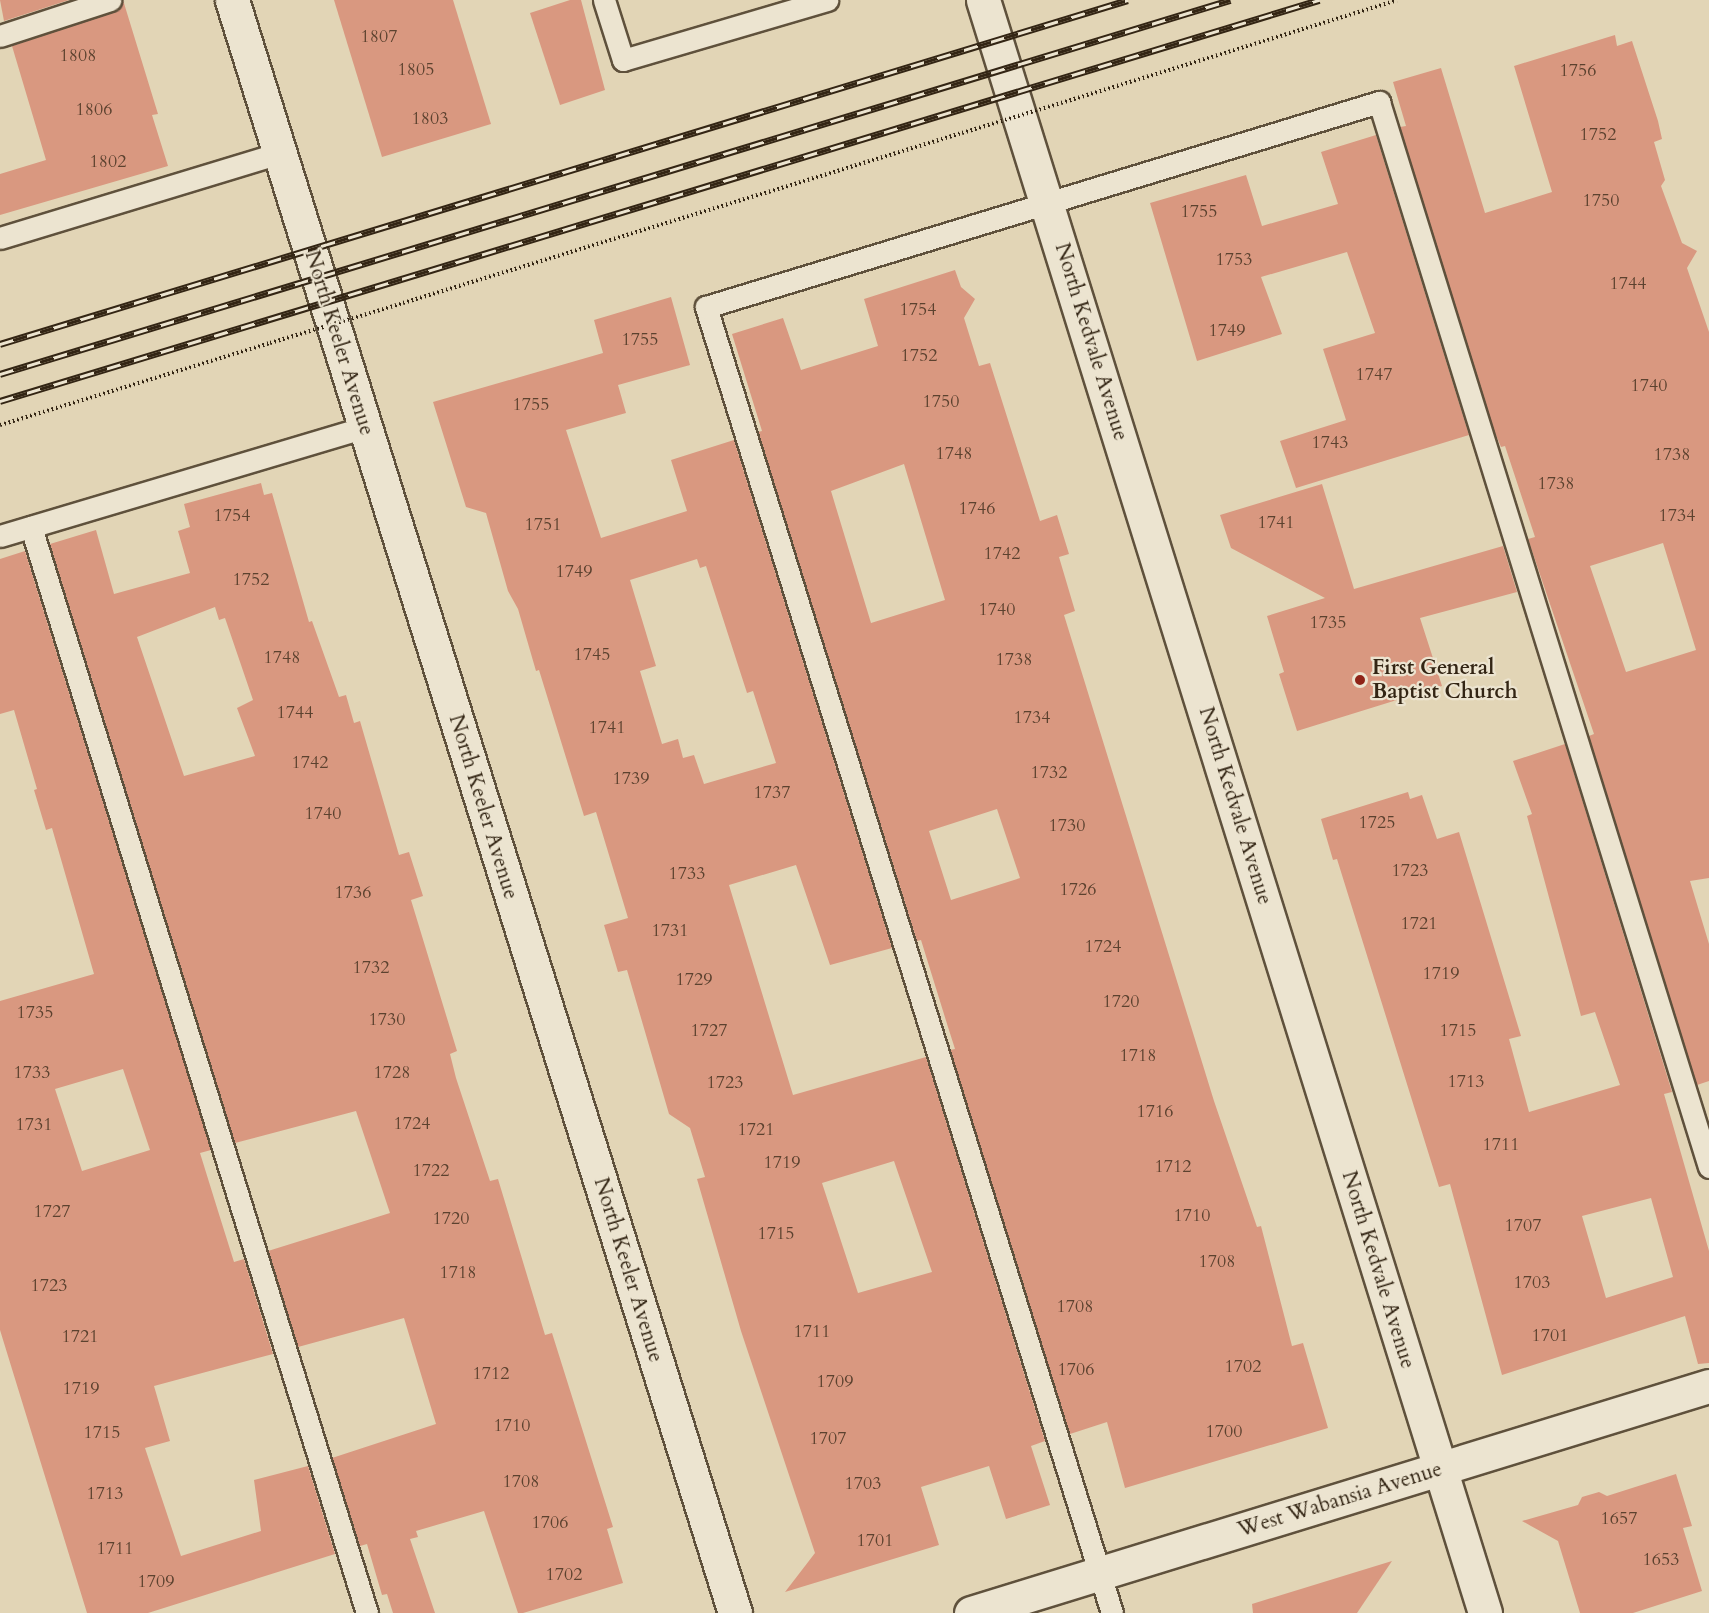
<!DOCTYPE html>
<style>
body{margin:0}
#map{position:relative;width:1709px;height:1613px;overflow:hidden;background:#e2d5b6;font-family:Cardo,serif}
div>[style]{position:absolute}
[style*='--x']{left:calc(var(--x)*1px);top:calc(var(--y)*1px);width:calc(var(--w)*1px);rotate:calc(var(--a)*1deg)}
.building>*{inset:0;background:#d99880}
.path>*{height:4px;margin-top:-2px;transform-origin:0;background:repeating-linear-gradient(90deg,#332514 0 1.5px,transparent 0 4.5px)}
.roads{filter:drop-shadow(2px 0 #5f513c) drop-shadow(-2px 0 #5f513c) drop-shadow(0 2px #5f513c) drop-shadow(0 -2px #5f513c)}
.lane>*{height:21px;margin:-10.5px;padding:0 10.5px;transform-origin:10.5px;border-radius:10.5px;background:#ece4d0}
.street>*{height:33px;margin:-16.5px;padding:0 16.5px;transform-origin:16.5px;border-radius:16.5px;background:#ece4d0}
.rail>*{height:7px;margin-top:-3.5px;transform-origin:0;background:repeating-linear-gradient(90deg,#ece4d0 0 14px,#332514 0 28px);box-sizing:border-box;border-block:2px solid #332514}
.path-bridge>*{height:4px;margin-top:-2px;transform-origin:0;background:repeating-linear-gradient(90deg,#332514 0 1.5px,transparent 0 4.5px)}
.dots>*{width:16px;height:16px;translate:-50% -50%;box-sizing:border-box;border:3px solid #ece4d0;border-radius:50%}
span{translate:-50% -50%;white-space:nowrap;text-align:center;line-height:1.15;-webkit-text-stroke:4.5px #ece4d0;paint-order:stroke}
.number-label{font-size:18px;color:#5c422f}
.number-label span{-webkit-text-stroke-width:0}
.street-label{font-size:21px;color:#332514}
.poi-label{font-size:21px;color:#332514;font-weight:700}
.left{translate:0 -50%;text-align:left}
</style>
<div id="map">
<div class="building">
<i style="clip-path:polygon(0 0,69px 0,4px 21px)"></i>
<i style="clip-path:polygon(123px 0,158px 114px,152px 115px,168px 166px,0 215px,0 174px,46px 160px,12px 46px,114px 12px)"></i>
<i style="clip-path:polygon(334px 0,453px 0,491px 124px,382px 157px)"></i>
<i style="clip-path:polygon(570px 0,581px 0,605px 90px,560px 105px,530px 13px)"></i>
<i style="clip-path:polygon(evenodd,1615px 35px,1617px 46px,1632px 41px,1658px 121px,1662px 139px,1654px 142px,1665px 180px,1661px 186px,1682px 243px,1697px 251px,1687px 268px,1709px 332px,1709px 878px,1690px 881px,1709px 944px,1709px 1081px,1697px 1085px,1589px 736px,1594px 734px,1528px 539px,1535px 537px,1505px 446px,1501px 447px,1493px 428px,1400px 127px,1406px 126px,1393px 82px,1441px 68px,1485px 213px,1552px 192px,1514px 66px,1615px 35px,1663px 543px,1696px 650px,1626px 672px,1590px 566px,1663px 543px)"></i>
<i style="clip-path:polygon(1376px 135px,1469px 435px,1296px 488px,1280px 441px,1346px 420px,1323px 349px,1375px 333px,1347px 252px,1261px 277px,1282px 334px,1197px 361px,1150px 203px,1246px 175px,1262px 226px,1338px 204px,1321px 152px)"></i>
<i style="clip-path:polygon(evenodd,955px 270px,961px 287px,975px 299px,964px 318px,979px 366px,990px 363px,1040px 521px,1057px 515px,1069px 554px,1059px 557px,1075px 611px,1064px 615px,1214px 1101px,1257px 1227px,1261px 1226px,1292px 1346px,1303px 1343px,1328px 1428px,1125px 1488px,1107px 1422px,1070px 1434px,950px 1050px,955px 1049px,948px 1027px,921px 940px,917px 941px,758px 432px,762px 431px,732px 334px,783px 318px,801px 370px,878px 346px,864px 299px,955px 270px,904px 464px,945px 600px,871px 623px,831px 491px,904px 464px,955px 270px,997px 809px,1020px 878px,951px 900px,929px 831px,997px 809px)"></i>
<i style="clip-path:polygon(evenodd,671px 297px,690px 365px,618px 385px,626px 413px,566px 430px,601px 538px,687px 511px,671px 460px,734px 440px,892px 948px,830px 965px,796px 865px,729px 885px,793px 1095px,926px 1057px,1045px 1441px,1031px 1446px,1050px 1505px,1006px 1519px,989px 1466px,921px 1487px,939px 1545px,785px 1592px,815px 1553px,741px 1331px,697px 1179px,705px 1177px,690px 1128px,669px 1114px,627px 970px,618px 972px,604px 925px,628px 918px,596px 812px,584px 816px,539px 670px,536px 671px,518px 609px,508px 591px,486px 513px,466px 507px,433px 402px,603px 353px,594px 320px,671px 297px,697px 559px,700px 568px,706px 566px,747px 693px,753px 691px,776px 763px,704px 784px,694px 755px,683px 758px,678px 739px,662px 744px,640px 671px,656px 666px,630px 580px,697px 559px,671px 297px,894px 1161px,932px 1272px,858px 1293px,822px 1183px,894px 1161px)"></i>
<i style="clip-path:polygon(evenodd,261px 483px,264px 495px,272px 493px,309px 622px,312px 621px,339px 697px,346px 695px,354px 723px,360px 721px,399px 855px,409px 852px,423px 896px,411px 900px,457px 1051px,450px 1054px,456px 1078px,490px 1181px,498px 1179px,545px 1335px,552px 1333px,613px 1527px,607px 1529px,623px 1583px,523px 1613px,518px 1613px,484px 1511px,416px 1531px,418px 1537px,410px 1539px,435px 1613px,393px 1613px,387px 1594px,382px 1595px,367px 1544px,360px 1546px,332px 1458px,436px 1424px,404px 1318px,298px 1347px,268px 1251px,390px 1213px,356px 1111px,235px 1143px,50px 544px,96px 530px,114px 594px,190px 573px,178px 531px,190px 527px,184px 504px,261px 483px,215px 607px,219px 620px,225px 618px,253px 700px,237px 708px,255px 756px,184px 776px,137px 637px,215px 607px)"></i>
<i style="clip-path:polygon(1322px 484px,1354px 589px,1503px 546px,1517px 592px,1420px 618px,1442px 686px,1297px 731px,1279px 674px,1284px 672px,1267px 616px,1325px 598px,1231px 548px,1220px 515px)"></i>
<i style="clip-path:polygon(evenodd,25px 551px,211px 1150px,200px 1153px,218px 1211px,234px 1262px,244px 1259px,273px 1354px,154px 1386px,170px 1441px,145px 1448px,181px 1556px,261px 1531px,254px 1480px,308px 1466px,335px 1554px,148px 1613px,87px 1613px,0 1330px,0 1001px,94px 974px,52px 828px,46px 830px,34px 790px,37px 789px,14px 710px,0 714px,0 559px,25px 551px,123px 1069px,150px 1150px,82px 1171px,55px 1089px,123px 1069px)"></i>
<i style="clip-path:polygon(evenodd,1565px 744px,1672px 1092px,1664px 1094px,1709px 1251px,1709px 1363px,1698px 1364px,1685px 1316px,1502px 1375px,1450px 1184px,1439px 1187px,1337px 859px,1333px 860px,1321px 819px,1408px 792px,1410px 799px,1422px 795px,1437px 839px,1459px 832px,1521px 1036px,1509px 1039px,1529px 1112px,1620px 1085px,1595px 1012px,1581px 1016px,1527px 816px,1532px 814px,1513px 761px,1565px 744px,1651px 1198px,1673px 1277px,1606px 1298px,1582px 1216px,1651px 1198px)"></i>
<i style="clip-path:polygon(1676px 1474px,1692px 1526px,1683px 1528px,1702px 1591px,1633px 1613px,1580px 1613px,1558px 1541px,1522px 1521px,1578px 1505px,1582px 1497px,1599px 1492px,1607px 1496px)"></i>
<i style="clip-path:polygon(1392px 1561px,1357px 1613px,1253px 1613px,1252px 1604px)"></i>
</div>
<div class="path">
<i style="--x:1061;--y:103;--w:351;--a:-17"></i>
<i style="--x:403;--y:303;--w:584;--a:-16.92"></i>
<i style="--x:0;--y:425;--w:282;--a:-16.9"></i>
</div>
<div class="roads">
<div class="lane">
<i style="--x:604;--y:0;--w:63;--a:72.4"></i>
<i style="--x:623;--y:60;--w:213;--a:-16.4"></i>
<i style="--x:0;--y:36;--w:116;--a:-18.1"></i>
<i style="--x:0;--y:238;--w:293;--a:-16.9"></i>
<i style="--x:31;--y:527;--w:1137;--a:72.81"></i>
<i style="--x:0;--y:536;--w:381;--a:-16.6"></i>
<i style="--x:1112;--y:1613;--w:1368;--a:-107.27"></i>
<i style="--x:706;--y:307;--w:704;--a:-16.94"></i>
<i style="--x:1379;--y:102;--w:1115;--a:72.78"></i>
</div>
<div class="street">
<i style="--x:232;--y:0;--w:1690;--a:72.68"></i>
<i style="--x:983;--y:0;--w:1689;--a:72.71"></i>
<i style="--x:971;--y:1613;--w:772;--a:-17.1"></i>
</div>
</div>
<div class="rail">
<i style="--x:0;--y:344;--w:1179;--a:-16.96"></i>
<i style="--x:0;--y:374;--w:1286;--a:-16.91"></i>
<i style="--x:0;--y:401;--w:1379;--a:-16.91"></i>
</div>
<div class="path-bridge">
<i style="--x:962;--y:133;--w:103;--a:-16.9"></i>
<i style="--x:270;--y:343;--w:139;--a:-16.7"></i>
</div>
<div class="dots">
<i style="left:1360px;top:680px;background:#8f2418"></i>
</div>
<div class="number-label">
<span style="left:379px;top:37px">1807</span>
<span style="left:78px;top:56px">1808</span>
<span style="left:416px;top:70px">1805</span>
<span style="left:1578px;top:71px">1756</span>
<span style="left:94px;top:110px">1806</span>
<span style="left:430px;top:119px">1803</span>
<span style="left:1598px;top:135px">1752</span>
<span style="left:108px;top:162px">1802</span>
<span style="left:1601px;top:201px">1750</span>
<span style="left:1199px;top:212px">1755</span>
<span style="left:1234px;top:260px">1753</span>
<span style="left:1628px;top:284px">1744</span>
<span style="left:918px;top:310px">1754</span>
<span style="left:1227px;top:331px">1749</span>
<span style="left:640px;top:340px">1755</span>
<span style="left:919px;top:356px">1752</span>
<span style="left:1374px;top:375px">1747</span>
<span style="left:1649px;top:386px">1740</span>
<span style="left:941px;top:402px">1750</span>
<span style="left:531px;top:405px">1755</span>
<span style="left:1330px;top:443px">1743</span>
<span style="left:954px;top:454px">1748</span>
<span style="left:1672px;top:455px">1738</span>
<span style="left:1556px;top:484px">1738</span>
<span style="left:977px;top:509px">1746</span>
<span style="left:232px;top:516px">1754</span>
<span style="left:1677px;top:516px">1734</span>
<span style="left:1276px;top:523px">1741</span>
<span style="left:543px;top:525px">1751</span>
<span style="left:1002px;top:554px">1742</span>
<span style="left:574px;top:572px">1749</span>
<span style="left:251px;top:580px">1752</span>
<span style="left:997px;top:610px">1740</span>
<span style="left:1328px;top:623px">1735</span>
<span style="left:592px;top:655px">1745</span>
<span style="left:282px;top:658px">1748</span>
<span style="left:1014px;top:660px">1738</span>
<span style="left:295px;top:713px">1744</span>
<span style="left:1032px;top:718px">1734</span>
<span style="left:607px;top:728px">1741</span>
<span style="left:310px;top:763px">1742</span>
<span style="left:1049px;top:773px">1732</span>
<span style="left:631px;top:779px">1739</span>
<span style="left:772px;top:793px">1737</span>
<span style="left:323px;top:814px">1740</span>
<span style="left:1377px;top:823px">1725</span>
<span style="left:1067px;top:826px">1730</span>
<span style="left:1410px;top:871px">1723</span>
<span style="left:687px;top:874px">1733</span>
<span style="left:1078px;top:890px">1726</span>
<span style="left:353px;top:893px">1736</span>
<span style="left:1419px;top:924px">1721</span>
<span style="left:670px;top:931px">1731</span>
<span style="left:1103px;top:947px">1724</span>
<span style="left:371px;top:968px">1732</span>
<span style="left:1441px;top:974px">1719</span>
<span style="left:694px;top:980px">1729</span>
<span style="left:1121px;top:1002px">1720</span>
<span style="left:35px;top:1013px">1735</span>
<span style="left:387px;top:1020px">1730</span>
<span style="left:709px;top:1031px">1727</span>
<span style="left:1458px;top:1031px">1715</span>
<span style="left:1138px;top:1056px">1718</span>
<span style="left:32px;top:1073px">1733</span>
<span style="left:392px;top:1073px">1728</span>
<span style="left:1466px;top:1082px">1713</span>
<span style="left:725px;top:1083px">1723</span>
<span style="left:1155px;top:1112px">1716</span>
<span style="left:412px;top:1124px">1724</span>
<span style="left:34px;top:1125px">1731</span>
<span style="left:756px;top:1130px">1721</span>
<span style="left:1501px;top:1145px">1711</span>
<span style="left:782px;top:1163px">1719</span>
<span style="left:1173px;top:1167px">1712</span>
<span style="left:431px;top:1171px">1722</span>
<span style="left:52px;top:1212px">1727</span>
<span style="left:1192px;top:1216px">1710</span>
<span style="left:451px;top:1219px">1720</span>
<span style="left:1523px;top:1226px">1707</span>
<span style="left:776px;top:1234px">1715</span>
<span style="left:1217px;top:1262px">1708</span>
<span style="left:458px;top:1273px">1718</span>
<span style="left:1532px;top:1283px">1703</span>
<span style="left:49px;top:1286px">1723</span>
<span style="left:1075px;top:1307px">1708</span>
<span style="left:812px;top:1332px">1711</span>
<span style="left:1550px;top:1336px">1701</span>
<span style="left:80px;top:1337px">1721</span>
<span style="left:1243px;top:1367px">1702</span>
<span style="left:1076px;top:1370px">1706</span>
<span style="left:491px;top:1374px">1712</span>
<span style="left:835px;top:1382px">1709</span>
<span style="left:81px;top:1389px">1719</span>
<span style="left:512px;top:1426px">1710</span>
<span style="left:1224px;top:1432px">1700</span>
<span style="left:102px;top:1433px">1715</span>
<span style="left:828px;top:1439px">1707</span>
<span style="left:521px;top:1482px">1708</span>
<span style="left:863px;top:1484px">1703</span>
<span style="left:105px;top:1494px">1713</span>
<span style="left:1619px;top:1519px">1657</span>
<span style="left:550px;top:1523px">1706</span>
<span style="left:875px;top:1541px">1701</span>
<span style="left:115px;top:1549px">1711</span>
<span style="left:1661px;top:1560px">1653</span>
<span style="left:564px;top:1575px">1702</span>
<span style="left:156px;top:1582px">1709</span>
</div>
<div class="street-label">
<span style="left:1091px;top:342px;rotate:73deg">North Kedvale Avenue</span>
<span style="left:339px;top:343px;rotate:73deg">North Keeler Avenue</span>
<span style="left:1235px;top:806px;rotate:73deg">North Kedvale Avenue</span>
<span style="left:483px;top:807px;rotate:73deg">North Keeler Avenue</span>
<span style="left:628px;top:1270px;rotate:73deg">North Keeler Avenue</span>
<span style="left:1378px;top:1270px;rotate:73deg">North Kedvale Avenue</span>
<span style="left:1340px;top:1500px;rotate:-17deg">West Wabansia Avenue</span>
</div>
<div class="poi-label">
<span class="left" style="left:1372px;top:680px">First General<br>Baptist Church</span>
</div>
</div>
